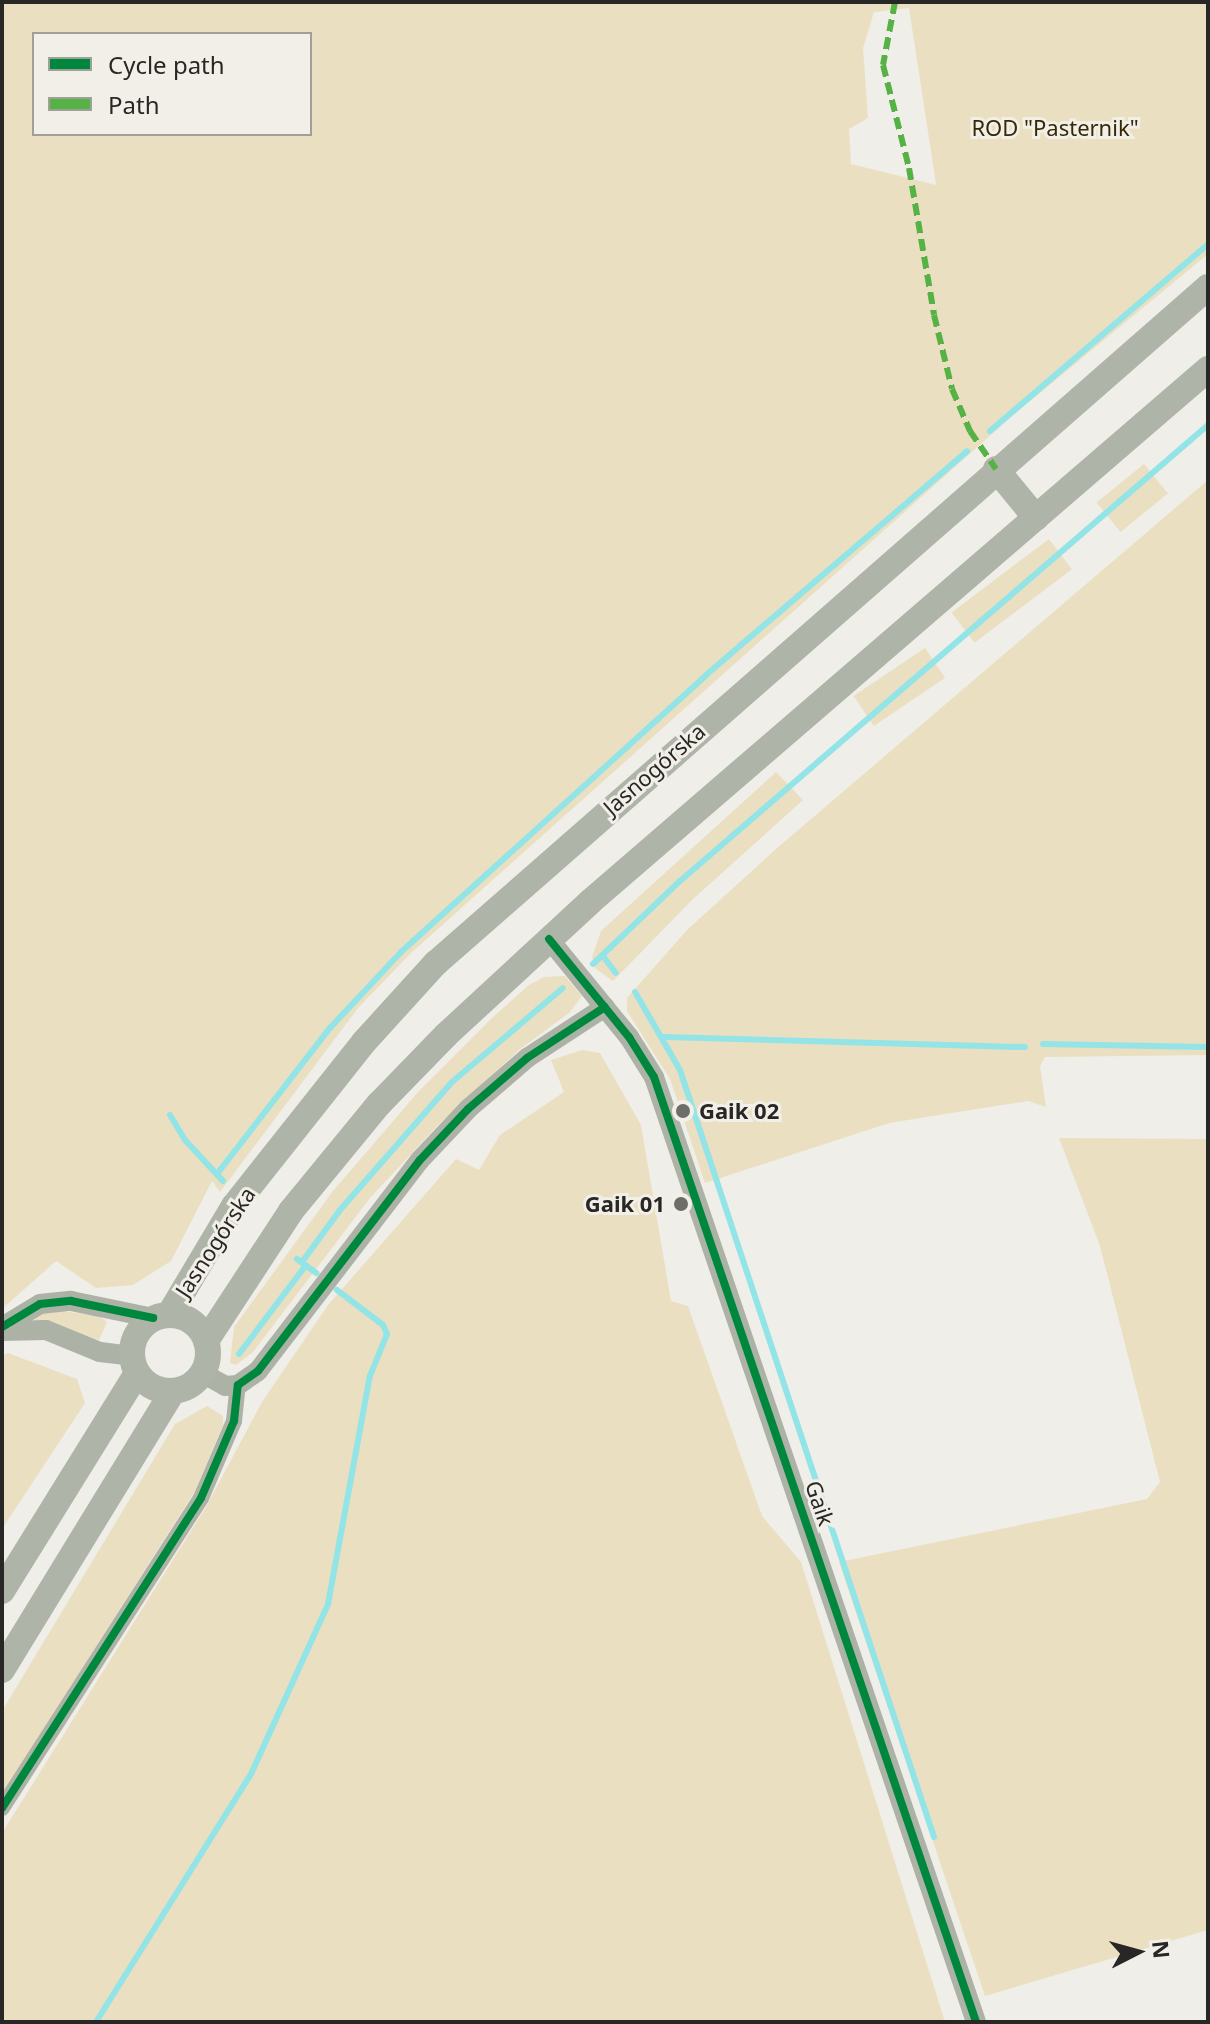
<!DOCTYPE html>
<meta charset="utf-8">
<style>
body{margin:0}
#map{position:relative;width:1210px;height:2024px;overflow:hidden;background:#efeee9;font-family:"Noto Sans",sans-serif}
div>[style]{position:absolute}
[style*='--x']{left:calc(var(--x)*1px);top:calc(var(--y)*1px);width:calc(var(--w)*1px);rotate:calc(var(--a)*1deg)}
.green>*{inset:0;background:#eadfc0;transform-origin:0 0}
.stream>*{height:6px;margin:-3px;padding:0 3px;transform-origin:3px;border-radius:3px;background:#93e4e7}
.minor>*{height:16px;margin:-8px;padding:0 8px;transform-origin:8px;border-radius:8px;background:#adb2a7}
.tertiary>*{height:20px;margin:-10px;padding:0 10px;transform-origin:10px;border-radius:10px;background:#adb2a7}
.primary>*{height:26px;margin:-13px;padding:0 13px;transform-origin:13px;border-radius:13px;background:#afb4a8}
.primary>.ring{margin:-13px;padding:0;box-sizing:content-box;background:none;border:26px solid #afb4a8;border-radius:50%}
.quiet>*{height:6px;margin-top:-3px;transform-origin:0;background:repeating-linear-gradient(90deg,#56b245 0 12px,transparent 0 18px)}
.cycleway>*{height:8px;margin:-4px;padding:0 4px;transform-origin:4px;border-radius:4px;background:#00873e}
.dots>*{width:22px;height:22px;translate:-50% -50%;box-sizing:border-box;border:4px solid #f1efe7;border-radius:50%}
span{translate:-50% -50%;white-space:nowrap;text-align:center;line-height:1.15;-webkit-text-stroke:6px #f1efe7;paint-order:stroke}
.park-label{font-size:22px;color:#362905}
.street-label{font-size:22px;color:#282725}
.poi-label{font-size:22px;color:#282725;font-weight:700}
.left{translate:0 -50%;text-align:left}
.right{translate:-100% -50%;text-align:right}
.frame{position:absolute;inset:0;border:4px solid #282725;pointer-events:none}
.legend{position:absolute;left:32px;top:32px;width:280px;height:104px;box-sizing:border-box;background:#f1efe7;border:2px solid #a19f99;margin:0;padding:10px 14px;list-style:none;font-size:24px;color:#282725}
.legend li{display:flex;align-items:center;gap:16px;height:40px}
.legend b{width:40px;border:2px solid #a19f99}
.north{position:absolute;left:1098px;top:1912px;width:80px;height:80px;-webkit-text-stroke:6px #f1efe7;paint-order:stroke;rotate:84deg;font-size:22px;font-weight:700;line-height:32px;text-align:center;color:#282725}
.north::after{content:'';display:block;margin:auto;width:28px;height:36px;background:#282725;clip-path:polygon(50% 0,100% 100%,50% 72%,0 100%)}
</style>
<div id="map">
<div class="green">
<i style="clip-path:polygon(evenodd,2px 2px,1208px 2px,1208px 254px,1012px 416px,411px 953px,358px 1008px,220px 1192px,212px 1181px,171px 1261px,133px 1285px,96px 1288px,56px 1261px,2px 1309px,2px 2px,909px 8px,936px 184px,936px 185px,851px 164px,849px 129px,868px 118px,863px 48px,874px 12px,909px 8px,2px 2px,34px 34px,310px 34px,310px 134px,34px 134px,34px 34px)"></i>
<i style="left:1144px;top:464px;width:38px;height:61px;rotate:51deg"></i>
<i style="clip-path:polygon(1208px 480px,1208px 1055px,1045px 1057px,1040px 1066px,1046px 1107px,1028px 1101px,889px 1123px,705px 1183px,670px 1079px,627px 1011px,627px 998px,687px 930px,776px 849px)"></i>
<i style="left:1049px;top:539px;width:38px;height:122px;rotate:53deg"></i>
<i style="left:925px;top:648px;width:36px;height:86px;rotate:56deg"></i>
<i style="clip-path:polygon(776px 772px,803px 800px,692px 900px,613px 981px,596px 969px,592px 957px,601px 931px)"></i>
<i style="clip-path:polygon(565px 976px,582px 996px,569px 1013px,519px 1050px,439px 1124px,370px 1198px,253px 1352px,236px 1365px,230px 1363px,234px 1327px,333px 1191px,419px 1091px,492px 1018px,529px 985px,544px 977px)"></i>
<i style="clip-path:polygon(582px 1050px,600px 1053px,641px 1125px,671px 1301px,688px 1306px,762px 1516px,801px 1562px,945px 2022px,2px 2022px,2px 1833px,206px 1507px,262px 1402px,328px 1305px,456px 1159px,479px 1170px,500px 1135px,564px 1092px,551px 1060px)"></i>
<i style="clip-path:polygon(1059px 1138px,1208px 1139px,1208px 1930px,985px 1996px,839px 1562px,1147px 1499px,1160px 1482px,1100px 1246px)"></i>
<i style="clip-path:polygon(54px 1310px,99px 1316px,107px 1322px,99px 1340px,33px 1319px,32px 1314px)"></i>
<i style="clip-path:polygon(8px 1353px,77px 1379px,85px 1403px,2px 1529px,2px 1356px)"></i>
<i style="clip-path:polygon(207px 1406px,223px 1416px,223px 1425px,195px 1491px,2px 1794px,2px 1711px,175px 1424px)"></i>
</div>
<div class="stream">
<i style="--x:990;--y:431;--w:287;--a:-40.6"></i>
<i style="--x:603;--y:956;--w:21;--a:53"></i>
<i style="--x:593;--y:964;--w:120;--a:-43.7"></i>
<i style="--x:680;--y:881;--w:698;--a:-40.82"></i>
<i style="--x:635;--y:992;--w:90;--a:60"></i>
<i style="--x:680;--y:1070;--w:808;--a:71.68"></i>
<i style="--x:664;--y:1037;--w:361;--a:1.6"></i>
<i style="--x:1043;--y:1044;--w:165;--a:1"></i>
<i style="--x:170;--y:1115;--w:29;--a:59"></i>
<i style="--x:185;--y:1140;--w:56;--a:47.2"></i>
<i style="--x:217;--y:1174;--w:185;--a:-52.3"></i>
<i style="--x:330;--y:1028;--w:104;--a:-46.9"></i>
<i style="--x:401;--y:952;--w:412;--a:-42.2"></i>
<i style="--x:706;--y:675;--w:344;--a:-40.6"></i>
<i style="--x:297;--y:1259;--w:24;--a:36"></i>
<i style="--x:302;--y:1262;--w:64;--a:-53.8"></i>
<i style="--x:340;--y:1210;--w:170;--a:-48.8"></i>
<i style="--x:452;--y:1082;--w:145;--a:-40.3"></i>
<i style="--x:239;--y:1354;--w:111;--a:-53"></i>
<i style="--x:96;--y:2022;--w:292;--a:-58"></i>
<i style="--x:251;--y:1774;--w:187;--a:-65.6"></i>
<i style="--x:328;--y:1604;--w:232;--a:-79.6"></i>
<i style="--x:370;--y:1376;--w:45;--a:-68"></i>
<i style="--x:387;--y:1334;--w:10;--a:-114"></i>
<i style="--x:383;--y:1325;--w:58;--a:-142.7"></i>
</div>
<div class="minor">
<i style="--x:2;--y:1808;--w:368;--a:-57.3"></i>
<i style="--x:201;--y:1498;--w:84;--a:-66.8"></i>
<i style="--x:234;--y:1421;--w:36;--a:-84"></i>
</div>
<div class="tertiary">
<i style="--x:549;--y:939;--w:127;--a:50.8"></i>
<i style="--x:629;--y:1037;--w:47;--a:58"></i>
<i style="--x:654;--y:1077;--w:998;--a:71.18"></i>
<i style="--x:2;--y:1327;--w:44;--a:-31.2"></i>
<i style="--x:40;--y:1304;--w:31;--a:-6"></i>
<i style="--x:71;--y:1301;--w:84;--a:11.7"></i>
<i style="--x:2;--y:1331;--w:44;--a:-1.3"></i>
<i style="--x:46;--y:1330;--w:58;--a:22.2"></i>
<i style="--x:100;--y:1352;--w:32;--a:7"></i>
<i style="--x:202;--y:1373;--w:26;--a:29"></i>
<i style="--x:225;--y:1386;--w:13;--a:-4"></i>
<i style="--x:238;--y:1385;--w:24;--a:-35"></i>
<i style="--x:258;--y:1371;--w:266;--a:-52.5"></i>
<i style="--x:420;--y:1160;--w:70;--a:-46.7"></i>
<i style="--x:468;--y:1109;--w:78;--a:-40.8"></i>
<i style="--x:527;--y:1058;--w:93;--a:-33.2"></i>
</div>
<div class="primary">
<i style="--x:996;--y:469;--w:63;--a:50.8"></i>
<i class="ring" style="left:132px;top:1315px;width:50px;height:50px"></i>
<i style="--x:169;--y:1315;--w:127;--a:-59.2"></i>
<i style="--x:234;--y:1206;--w:209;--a:-51.6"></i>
<i style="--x:364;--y:1042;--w:107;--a:-47.7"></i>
<i style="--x:436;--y:963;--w:1026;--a:-41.21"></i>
<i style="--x:206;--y:1341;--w:155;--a:-56.8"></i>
<i style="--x:291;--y:1211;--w:139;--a:-50.6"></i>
<i style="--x:379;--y:1104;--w:96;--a:-45.8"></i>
<i style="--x:446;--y:1035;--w:197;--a:-42.7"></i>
<i style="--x:591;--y:901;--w:815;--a:-40.77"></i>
<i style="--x:2;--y:1591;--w:256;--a:-58.2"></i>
<i style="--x:2;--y:1670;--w:327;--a:-58.5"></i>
</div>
<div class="quiet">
<i style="--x:895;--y:2;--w:64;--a:100.8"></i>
<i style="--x:883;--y:65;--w:106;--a:75.8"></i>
<i style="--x:909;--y:168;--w:149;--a:80.3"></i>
<i style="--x:934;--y:315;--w:76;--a:76.3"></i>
<i style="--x:952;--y:389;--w:46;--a:66.8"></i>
<i style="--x:970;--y:431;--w:46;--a:55.6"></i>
</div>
<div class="cycleway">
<i style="--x:549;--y:939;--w:127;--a:50.8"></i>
<i style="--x:629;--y:1037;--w:47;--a:58"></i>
<i style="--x:654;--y:1077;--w:998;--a:71.18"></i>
<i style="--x:2;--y:1327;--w:44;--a:-31.2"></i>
<i style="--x:40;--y:1304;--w:31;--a:-6"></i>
<i style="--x:71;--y:1301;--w:84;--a:11.7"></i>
<i style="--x:2;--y:1808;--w:368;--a:-57.3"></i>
<i style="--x:201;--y:1498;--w:84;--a:-66.8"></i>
<i style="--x:234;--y:1421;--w:36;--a:-84"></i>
<i style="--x:238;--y:1385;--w:24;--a:-35"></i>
<i style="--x:258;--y:1371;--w:266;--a:-52.5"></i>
<i style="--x:420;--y:1160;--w:70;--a:-46.7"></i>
<i style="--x:468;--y:1109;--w:78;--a:-40.8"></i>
<i style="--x:527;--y:1058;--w:93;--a:-33.2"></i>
</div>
<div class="dots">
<i style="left:683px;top:1111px;background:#6e6d6a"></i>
<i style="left:681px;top:1204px;background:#6e6d6a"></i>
</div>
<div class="park-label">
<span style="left:1055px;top:128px">ROD "Pasternik"</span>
</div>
<div class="street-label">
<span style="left:654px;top:769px;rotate:-41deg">Jasnogórska</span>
<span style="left:215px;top:1242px;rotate:-57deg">Jasnogórska</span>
<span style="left:820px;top:1503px;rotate:71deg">Gaik</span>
</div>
<div class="poi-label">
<span class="left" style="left:699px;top:1111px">Gaik 02</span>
<span class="right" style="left:665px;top:1204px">Gaik 01</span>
</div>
<div class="frame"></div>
<ul class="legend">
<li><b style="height:10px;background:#00873e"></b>Cycle path</li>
<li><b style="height:10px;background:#56b245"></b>Path</li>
</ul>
<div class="north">N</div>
</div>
